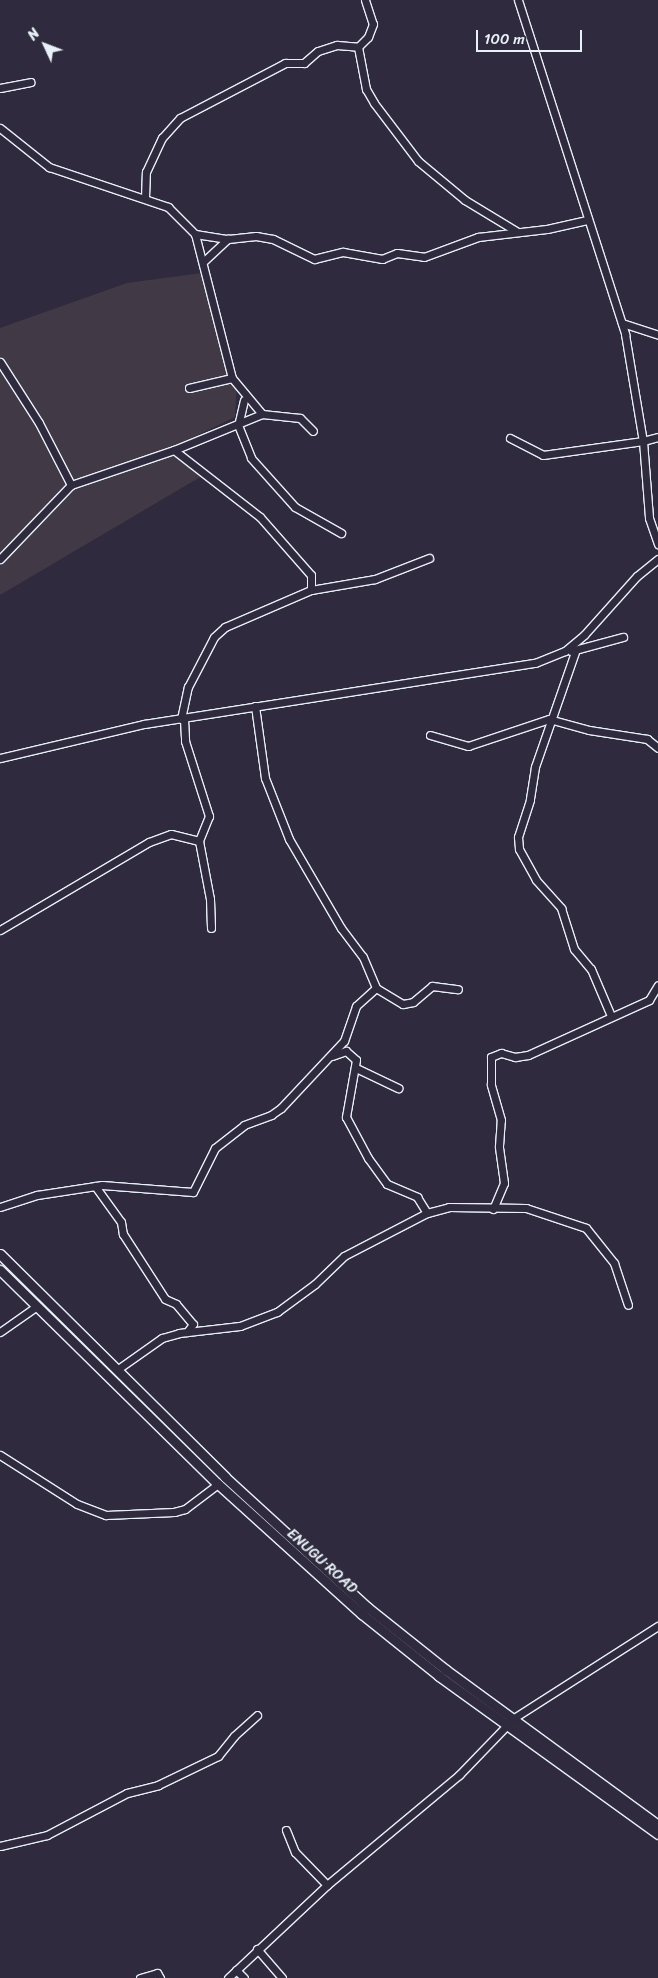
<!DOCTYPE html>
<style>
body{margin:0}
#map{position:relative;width:658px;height:1978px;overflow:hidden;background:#2f2a3d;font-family:Sriracha,sans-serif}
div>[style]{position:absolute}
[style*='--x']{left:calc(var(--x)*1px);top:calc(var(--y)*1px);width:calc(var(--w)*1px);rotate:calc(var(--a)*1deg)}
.built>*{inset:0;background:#413945}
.roads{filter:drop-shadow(1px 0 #e8f1f8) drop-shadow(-1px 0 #e8f1f8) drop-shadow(0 1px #e8f1f8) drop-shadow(0 -1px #e8f1f8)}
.minor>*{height:7px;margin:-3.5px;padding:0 3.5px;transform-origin:3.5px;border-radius:3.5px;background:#2f2a3d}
.major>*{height:9px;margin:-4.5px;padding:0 4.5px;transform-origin:4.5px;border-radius:4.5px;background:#2f2a3d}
span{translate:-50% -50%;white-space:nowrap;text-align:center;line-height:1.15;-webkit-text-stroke:4px #2f2a3d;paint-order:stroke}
.street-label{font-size:15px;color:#e8f1f8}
.north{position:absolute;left:20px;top:20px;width:50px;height:50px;-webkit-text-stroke:4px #2f2a3d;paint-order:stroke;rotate:313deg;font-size:14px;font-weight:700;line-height:20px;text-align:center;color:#e8f1f8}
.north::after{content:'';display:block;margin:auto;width:18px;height:22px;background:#e8f1f8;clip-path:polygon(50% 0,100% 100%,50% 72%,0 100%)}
.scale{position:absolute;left:476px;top:30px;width:106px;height:22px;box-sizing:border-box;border:2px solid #e8f1f8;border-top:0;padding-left:6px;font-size:15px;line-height:18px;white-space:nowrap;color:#e8f1f8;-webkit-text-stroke:4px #2f2a3d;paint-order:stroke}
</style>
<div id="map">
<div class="built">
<i style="clip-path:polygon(209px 272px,237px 381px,235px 417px,177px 445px,202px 476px,0 595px,0 328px,127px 283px)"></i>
</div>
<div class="roads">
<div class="minor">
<i style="--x:365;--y:0;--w:25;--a:72"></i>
<i style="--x:373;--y:24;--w:14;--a:111"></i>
<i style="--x:368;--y:37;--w:14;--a:135"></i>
<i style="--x:358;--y:47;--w:43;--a:79.2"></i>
<i style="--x:366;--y:89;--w:16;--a:60"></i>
<i style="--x:374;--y:103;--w:73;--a:52.8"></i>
<i style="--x:418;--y:161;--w:61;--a:39.7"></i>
<i style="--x:465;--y:200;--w:60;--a:31.3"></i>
<i style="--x:518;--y:0;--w:351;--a:72.2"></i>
<i style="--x:625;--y:334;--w:109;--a:80.5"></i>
<i style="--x:643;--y:441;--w:16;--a:-15"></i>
<i style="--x:0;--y:88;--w:31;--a:-11"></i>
<i style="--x:0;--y:128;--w:63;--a:38.5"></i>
<i style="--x:49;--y:167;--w:126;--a:18.6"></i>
<i style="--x:168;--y:207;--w:38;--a:45"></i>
<i style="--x:195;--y:234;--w:149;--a:75.6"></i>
<i style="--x:232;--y:378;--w:47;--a:50.2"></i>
<i style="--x:145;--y:198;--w:26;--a:-88"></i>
<i style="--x:146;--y:172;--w:38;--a:-65"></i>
<i style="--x:162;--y:138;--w:27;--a:-48"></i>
<i style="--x:180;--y:118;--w:119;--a:-27.6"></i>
<i style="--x:285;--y:63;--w:19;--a:0"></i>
<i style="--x:304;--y:63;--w:18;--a:-41"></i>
<i style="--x:318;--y:51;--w:20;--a:-18"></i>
<i style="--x:337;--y:45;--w:21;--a:5"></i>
<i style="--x:195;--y:234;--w:33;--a:9"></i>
<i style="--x:228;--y:239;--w:28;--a:-6"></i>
<i style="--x:256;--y:236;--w:17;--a:10"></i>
<i style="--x:273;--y:239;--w:46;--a:26"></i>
<i style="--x:314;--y:259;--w:30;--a:-14"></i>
<i style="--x:343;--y:252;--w:40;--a:10"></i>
<i style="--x:382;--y:259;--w:16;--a:-22"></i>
<i style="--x:397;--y:253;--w:27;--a:8"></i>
<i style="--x:424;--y:257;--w:58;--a:-20.3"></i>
<i style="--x:478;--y:237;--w:69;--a:-6.6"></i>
<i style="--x:547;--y:229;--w:41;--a:-12.7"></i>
<i style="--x:203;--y:262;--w:34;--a:-43"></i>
<i style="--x:622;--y:323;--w:38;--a:18"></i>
<i style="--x:0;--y:362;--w:72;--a:57.4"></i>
<i style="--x:39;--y:423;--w:70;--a:62.7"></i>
<i style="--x:189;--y:388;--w:44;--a:-13.1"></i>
<i style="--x:244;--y:400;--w:26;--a:103"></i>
<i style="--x:238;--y:425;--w:35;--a:68"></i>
<i style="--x:251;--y:458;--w:66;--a:48.1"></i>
<i style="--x:295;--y:507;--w:53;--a:29.5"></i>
<i style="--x:510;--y:438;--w:37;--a:27"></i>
<i style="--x:543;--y:455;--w:101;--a:-8"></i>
<i style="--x:643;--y:441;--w:77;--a:85.5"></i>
<i style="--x:649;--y:518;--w:28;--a:71"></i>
<i style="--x:174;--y:450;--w:95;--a:-22.2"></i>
<i style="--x:262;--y:414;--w:38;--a:6"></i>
<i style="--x:300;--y:418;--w:18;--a:45"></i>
<i style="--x:0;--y:559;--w:103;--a:-46.2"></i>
<i style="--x:71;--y:485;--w:109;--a:-18.8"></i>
<i style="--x:174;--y:450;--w:109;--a:37.9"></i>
<i style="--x:260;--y:517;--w:77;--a:48.7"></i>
<i style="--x:311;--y:575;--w:15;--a:90"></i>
<i style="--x:571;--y:651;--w:54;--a:-15.1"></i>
<i style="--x:575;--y:652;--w:122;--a:109.2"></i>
<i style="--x:535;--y:767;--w:33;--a:99"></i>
<i style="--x:530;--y:800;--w:39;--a:108"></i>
<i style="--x:518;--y:837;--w:12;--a:85"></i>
<i style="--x:519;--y:849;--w:35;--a:61"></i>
<i style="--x:536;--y:880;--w:38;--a:48"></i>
<i style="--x:561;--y:908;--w:43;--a:72.4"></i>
<i style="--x:574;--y:949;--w:26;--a:50"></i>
<i style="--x:591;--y:969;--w:51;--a:66.9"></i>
<i style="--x:255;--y:706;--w:73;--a:82.1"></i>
<i style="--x:265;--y:778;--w:66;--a:68.5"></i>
<i style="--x:289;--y:839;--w:103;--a:59.7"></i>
<i style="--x:341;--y:928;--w:36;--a:53"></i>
<i style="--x:363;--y:957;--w:34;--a:67"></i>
<i style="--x:376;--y:988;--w:31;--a:31"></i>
<i style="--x:403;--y:1004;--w:10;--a:-11"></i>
<i style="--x:413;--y:1002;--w:25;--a:-40"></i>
<i style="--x:432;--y:986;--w:26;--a:7"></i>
<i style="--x:181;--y:719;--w:33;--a:-78"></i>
<i style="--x:188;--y:687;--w:56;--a:-62.5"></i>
<i style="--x:214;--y:637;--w:15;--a:-42"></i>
<i style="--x:225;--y:627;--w:94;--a:-23.3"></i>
<i style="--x:311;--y:590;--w:65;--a:-9.8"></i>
<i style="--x:375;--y:579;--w:58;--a:-21.3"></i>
<i style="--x:184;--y:719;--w:22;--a:87"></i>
<i style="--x:185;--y:741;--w:79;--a:72.3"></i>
<i style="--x:209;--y:816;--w:27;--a:112"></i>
<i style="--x:199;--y:841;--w:59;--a:79.3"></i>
<i style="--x:210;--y:899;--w:29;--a:88"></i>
<i style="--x:430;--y:735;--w:40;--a:16"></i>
<i style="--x:468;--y:746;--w:85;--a:-18.4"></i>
<i style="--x:549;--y:719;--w:41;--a:15.4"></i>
<i style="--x:589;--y:730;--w:59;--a:8.8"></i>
<i style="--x:647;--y:739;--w:14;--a:39"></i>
<i style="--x:0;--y:758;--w:148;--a:-13.3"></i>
<i style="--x:144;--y:724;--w:396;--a:-8.9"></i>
<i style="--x:535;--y:663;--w:32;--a:-22"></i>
<i style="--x:565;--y:651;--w:25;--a:-40"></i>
<i style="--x:584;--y:635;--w:79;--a:-48.1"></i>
<i style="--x:637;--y:576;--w:27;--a:-39"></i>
<i style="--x:0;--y:930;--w:173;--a:-30.6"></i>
<i style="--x:149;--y:842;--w:23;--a:-20"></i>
<i style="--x:171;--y:834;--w:29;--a:14"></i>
<i style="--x:332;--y:1056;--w:15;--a:-20"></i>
<i style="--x:346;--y:1051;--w:13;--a:42"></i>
<i style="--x:356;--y:1060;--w:58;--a:100"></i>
<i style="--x:346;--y:1117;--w:47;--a:61.8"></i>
<i style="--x:368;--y:1158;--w:32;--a:54"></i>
<i style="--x:387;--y:1184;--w:33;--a:23"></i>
<i style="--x:417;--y:1197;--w:19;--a:58"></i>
<i style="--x:356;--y:1068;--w:47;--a:25.5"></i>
<i style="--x:95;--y:1186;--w:44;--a:54.2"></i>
<i style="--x:121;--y:1222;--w:12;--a:81"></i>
<i style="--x:123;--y:1234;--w:77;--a:57.1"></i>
<i style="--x:165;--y:1299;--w:12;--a:24"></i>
<i style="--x:176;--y:1304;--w:26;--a:50"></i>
<i style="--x:193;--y:1324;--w:10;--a:127"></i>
<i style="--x:0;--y:1207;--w:39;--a:-18"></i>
<i style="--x:37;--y:1195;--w:66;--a:-8.7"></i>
<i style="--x:102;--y:1185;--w:91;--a:4.4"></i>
<i style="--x:193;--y:1192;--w:49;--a:-63.4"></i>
<i style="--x:215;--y:1148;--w:37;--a:-38"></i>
<i style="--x:244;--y:1125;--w:29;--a:-20"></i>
<i style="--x:271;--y:1115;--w:12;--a:-35"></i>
<i style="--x:281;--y:1108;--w:92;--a:-46.8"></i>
<i style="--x:344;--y:1041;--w:37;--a:-71"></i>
<i style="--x:356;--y:1006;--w:27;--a:-42"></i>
<i style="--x:493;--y:1209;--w:28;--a:-67"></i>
<i style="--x:504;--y:1183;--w:37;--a:-98"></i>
<i style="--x:499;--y:1146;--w:26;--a:-86"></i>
<i style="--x:501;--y:1120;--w:37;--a:-106"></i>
<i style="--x:491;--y:1084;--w:27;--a:-90"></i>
<i style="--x:491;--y:1057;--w:11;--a:-22"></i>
<i style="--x:501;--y:1053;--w:15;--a:16"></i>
<i style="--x:515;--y:1057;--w:13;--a:-9"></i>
<i style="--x:528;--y:1055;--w:133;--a:-24.4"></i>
<i style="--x:649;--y:1000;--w:17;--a:-59"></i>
<i style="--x:0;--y:1332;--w:45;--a:-35.1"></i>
<i style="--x:118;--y:1369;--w:54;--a:-35.2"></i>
<i style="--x:162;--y:1338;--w:18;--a:-16"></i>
<i style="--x:179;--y:1333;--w:61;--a:-6.5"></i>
<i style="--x:240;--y:1326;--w:40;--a:-21"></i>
<i style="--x:277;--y:1312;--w:47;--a:-36.4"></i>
<i style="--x:315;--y:1284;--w:40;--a:-44"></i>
<i style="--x:344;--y:1256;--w:93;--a:-27.4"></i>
<i style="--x:427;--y:1213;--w:23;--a:-15"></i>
<i style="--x:449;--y:1207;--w:77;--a:0.7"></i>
<i style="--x:526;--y:1208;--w:63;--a:18.4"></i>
<i style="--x:586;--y:1228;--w:45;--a:51.3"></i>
<i style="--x:614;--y:1263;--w:44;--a:71.6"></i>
<i style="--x:0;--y:1455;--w:91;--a:32.5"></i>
<i style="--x:77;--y:1504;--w:31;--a:21"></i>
<i style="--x:106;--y:1515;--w:68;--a:-2.5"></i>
<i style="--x:174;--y:1512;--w:11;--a:-15"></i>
<i style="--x:185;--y:1509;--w:41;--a:-37.1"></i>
<i style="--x:286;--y:1830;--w:24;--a:68"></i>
<i style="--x:295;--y:1852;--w:46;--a:45.9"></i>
<i style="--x:0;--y:1846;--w:48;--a:-13.2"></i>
<i style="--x:47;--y:1835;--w:90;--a:-27.7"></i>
<i style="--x:127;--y:1793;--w:32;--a:-14"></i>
<i style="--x:158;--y:1785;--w:67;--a:-25.8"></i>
<i style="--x:218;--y:1756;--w:26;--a:-51"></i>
<i style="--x:234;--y:1736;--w:31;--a:-42"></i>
<i style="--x:257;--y:1949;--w:38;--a:49"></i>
<i style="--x:236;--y:1970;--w:11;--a:45"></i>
<i style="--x:140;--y:1978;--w:18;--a:-16"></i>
<i style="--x:157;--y:1973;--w:6;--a:59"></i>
<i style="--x:228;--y:1978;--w:136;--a:-43.2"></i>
<i style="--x:327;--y:1885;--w:172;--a:-39.8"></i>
<i style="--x:459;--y:1775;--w:79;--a:-46"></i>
<i style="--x:514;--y:1718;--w:171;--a:-32.6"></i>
</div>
<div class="major">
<i style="--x:0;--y:1254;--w:317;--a:44.7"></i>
<i style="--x:225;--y:1477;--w:193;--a:42.5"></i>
<i style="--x:367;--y:1607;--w:101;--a:38.6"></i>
<i style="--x:446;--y:1670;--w:263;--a:36.2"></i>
<i style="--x:0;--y:1270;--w:305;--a:44.5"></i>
<i style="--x:218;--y:1484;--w:194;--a:42.1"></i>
<i style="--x:362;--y:1614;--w:99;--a:38.8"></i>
<i style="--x:439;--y:1676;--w:270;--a:35.8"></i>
</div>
</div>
<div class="street-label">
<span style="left:322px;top:1561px;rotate:42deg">ENUGU ROAD</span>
</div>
<div class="north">N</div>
<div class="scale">100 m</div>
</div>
